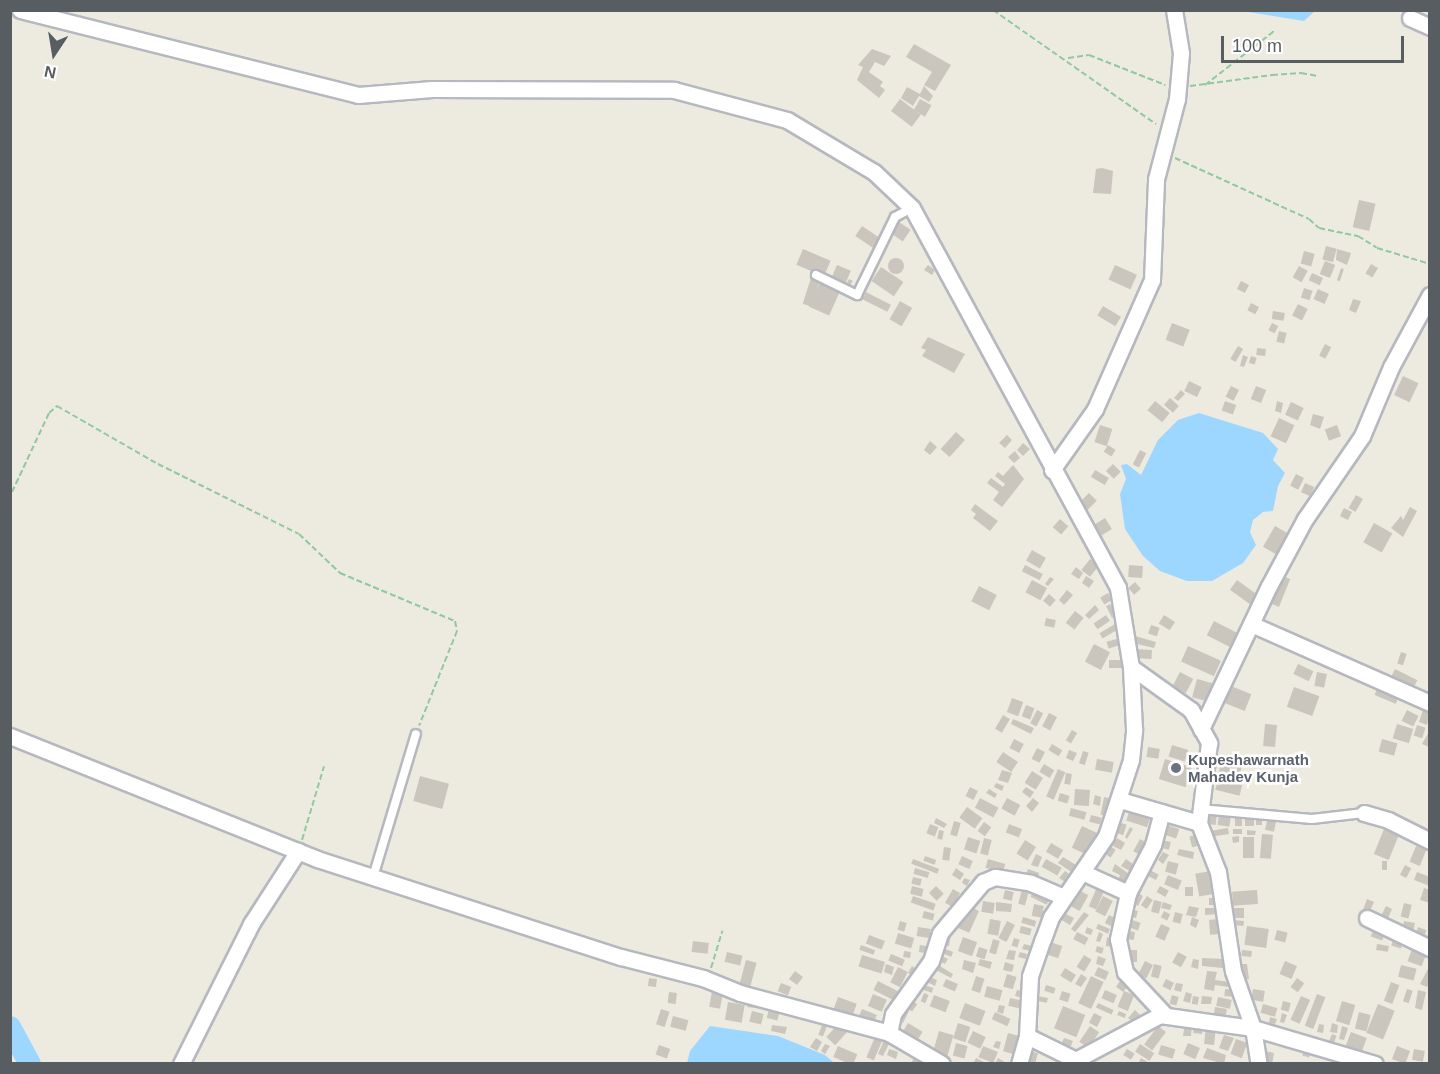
<!DOCTYPE html>
<style>
body{margin:0}
#map{position:relative;width:1440px;height:1074px;overflow:hidden;background:#edeadf;font-family:Helvetica,sans-serif}
div>[style]{position:absolute}
[style*='--x']{left:calc(var(--x)*1px);top:calc(var(--y)*1px);width:calc(var(--w)*1px);rotate:calc(var(--a)*1deg)}
.water>*{inset:0;background:#9dd7ff}
.river>*{height:22px;margin:-11px;padding:0 11px;transform-origin:11px;border-radius:11px;background:#9dd7ff}
.building>*{inset:0;background:#cac6be;transform-origin:0 0}
.round{border-radius:50%}
.path>*{height:2px;margin-top:-1px;transform-origin:0;background:repeating-linear-gradient(90deg,#91c99f 0 6px,transparent 0 9px)}
.roads{filter:drop-shadow(2px 0 #b5b8be) drop-shadow(-2px 0 #b5b8be) drop-shadow(0 2px #b5b8be) drop-shadow(0 -2px #b5b8be)}
.service>*{height:8px;margin:-4px;padding:0 4px;transform-origin:4px;border-radius:4px;background:#fff}
.minor>*{height:15px;margin:-7.5px;padding:0 7.5px;transform-origin:7.5px;border-radius:7.5px;background:#fff}
.dots>*{width:16px;height:16px;translate:-50% -50%;box-sizing:border-box;border:3px solid #fff;border-radius:50%}
span{translate:-50% -50%;white-space:nowrap;text-align:center;line-height:1.15;-webkit-text-stroke:5px #fff;paint-order:stroke}
.worship-label{font-size:15px;color:#5b616d;font-weight:700}
.left{translate:0 -50%;text-align:left}
.frame{position:absolute;inset:0;border:12px solid #585d62;pointer-events:none}
.north{position:absolute;left:24px;top:24px;width:60px;height:60px;-webkit-text-stroke:4px #fff;paint-order:stroke;rotate:192deg;font-size:16px;font-weight:700;line-height:24px;text-align:center;color:#585d62}
.north::after{content:'';display:block;margin:auto;width:21px;height:27px;background:#585d62;clip-path:polygon(50% 0,100% 100%,50% 72%,0 100%)}
.scale{position:absolute;left:1221px;top:36px;width:183px;height:27px;box-sizing:border-box;border:3px solid #585d62;border-top:0;padding-left:8px;font-size:18px;line-height:21px;white-space:nowrap;color:#585d62;-webkit-text-stroke:4px #fff;paint-order:stroke}
</style>
<div id="map">
<div class="water">
<i style="clip-path:polygon(1242px 11px,1315px 10px,1315px 11px,1304px 21px)"></i>
<i style="clip-path:polygon(1199px 413px,1263px 433px,1278px 449px,1273px 460px,1285px 473px,1278px 486px,1273px 511px,1263px 512px,1253px 520px,1250px 532px,1256px 545px,1243px 563px,1212px 581px,1187px 581px,1160px 571px,1143px 556px,1125px 529px,1120px 494px,1126px 479px,1121px 465px,1127px 464px,1141px 475px,1158px 440px,1178px 420px)"></i>
<i style="clip-path:polygon(710px 1026px,778px 1036px,825px 1055px,834px 1063px,687px 1063px,690px 1051px)"></i>
</div>
<div class="river">
<i style="--x:10;--y:1027;--w:42;--a:61.6"></i>
</div>
<div class="building">
<i style="clip-path:polygon(914px 44px,951px 65px,935px 91px,924px 85px,932px 72px,906px 57px)"></i>
<i style="clip-path:polygon(872px 49px,891px 56px,884px 66px,875px 62px,869px 72px,883px 82px,880px 86px,885px 90px,879px 98px,857px 80px,863px 67px,858px 65px)"></i>
<i style="clip-path:polygon(924px 86px,933px 96px,929px 102px,919px 96px,913px 106px,901px 98px,907px 87px,920px 94px)"></i>
<i style="left:900px;top:99px;width:26px;height:15px;rotate:37deg"></i>
<i style="left:920px;top:99px;width:13px;height:13px;rotate:29deg"></i>
<i style="clip-path:polygon(1102px 168px,1113px 171px,1111px 194px,1093px 193px,1096px 169px)"></i>
<i style="left:1359px;top:200px;width:17px;height:28px;rotate:13deg"></i>
<i style="left:899px;top:222px;width:14px;height:14px;rotate:34deg"></i>
<i style="left:862px;top:226px;width:23px;height:12px;rotate:34deg"></i>
<i style="left:1326px;top:246px;width:11px;height:14px;rotate:15deg"></i>
<i style="left:803px;top:249px;width:30px;height:17px;rotate:23deg"></i>
<i style="clip-path:polygon(1337px 249px,1351px 253px,1347px 265px,1336px 260px)"></i>
<i style="left:1304px;top:251px;width:11px;height:13px;rotate:15deg"></i>
<i class="round" style="left:888px;top:258px;width:16px;height:16px"></i>
<i style="left:1325px;top:261px;width:11px;height:14px;rotate:22deg"></i>
<i style="left:1371px;top:264px;width:8px;height:11px;rotate:30deg"></i>
<i style="left:837px;top:265px;width:15px;height:15px;rotate:23deg"></i>
<i style="clip-path:polygon(928px 265px,935px 270px,932px 275px,924px 270px)"></i>
<i style="left:1115px;top:265px;width:24px;height:16px;rotate:24deg"></i>
<i style="left:1299px;top:266px;width:10px;height:13px;rotate:29deg"></i>
<i style="left:881px;top:267px;width:27px;height:17px;rotate:34deg"></i>
<i style="left:1341px;top:268px;width:3px;height:13px;rotate:18deg"></i>
<i style="left:1312px;top:273px;width:12px;height:8px;rotate:24deg"></i>
<i style="left:811px;top:278px;width:9px;height:27px;rotate:18deg"></i>
<i style="left:849px;top:279px;width:4px;height:8px;rotate:27deg"></i>
<i style="left:1241px;top:281px;width:9px;height:9px;rotate:27deg"></i>
<i style="left:820px;top:282px;width:22px;height:27px;rotate:24deg"></i>
<i style="left:1304px;top:288px;width:9px;height:10px;rotate:18deg"></i>
<i style="left:1318px;top:289px;width:12px;height:11px;rotate:24deg"></i>
<i style="left:866px;top:292px;width:28px;height:8px;rotate:27deg"></i>
<i style="clip-path:polygon(1353px 299px,1361px 301px,1356px 313px,1349px 310px)"></i>
<i style="left:900px;top:301px;width:14px;height:21px;rotate:30deg"></i>
<i style="left:1251px;top:303px;width:9px;height:8px;rotate:27deg"></i>
<i style="left:1298px;top:304px;width:11px;height:13px;rotate:27deg"></i>
<i style="left:1103px;top:306px;width:21px;height:11px;rotate:31deg"></i>
<i style="left:1273px;top:311px;width:12px;height:8px;rotate:9deg"></i>
<i style="left:1172px;top:323px;width:19px;height:18px;rotate:21deg"></i>
<i style="left:1272px;top:323px;width:7px;height:8px;rotate:27deg"></i>
<i style="left:1279px;top:331px;width:8px;height:11px;rotate:14deg"></i>
<i style="clip-path:polygon(928px 337px,965px 354px,954px 373px,922px 356px,926px 350px,921px 348px)"></i>
<i style="left:1325px;top:344px;width:7px;height:13px;rotate:27deg"></i>
<i style="left:1238px;top:346px;width:6px;height:15px;rotate:31deg"></i>
<i style="left:1257px;top:348px;width:9px;height:7px;rotate:6deg"></i>
<i style="clip-path:polygon(1243px 355px,1248px 357px,1244px 367px,1240px 366px)"></i>
<i style="left:1251px;top:356px;width:6px;height:7px;rotate:18deg"></i>
<i style="left:1403px;top:376px;width:17px;height:21px;rotate:25deg"></i>
<i style="left:1189px;top:381px;width:14px;height:11px;rotate:25deg"></i>
<i style="left:1231px;top:386px;width:9px;height:12px;rotate:27deg"></i>
<i style="left:1256px;top:386px;width:11px;height:14px;rotate:22deg"></i>
<i style="clip-path:polygon(1181px 390px,1185px 394px,1178px 401px,1174px 398px)"></i>
<i style="left:1170px;top:398px;width:12px;height:9px;rotate:42deg"></i>
<i style="left:1155px;top:401px;width:19px;height:12px;rotate:39deg"></i>
<i style="left:1225px;top:401px;width:12px;height:10px;rotate:20deg"></i>
<i style="clip-path:polygon(1277px 401px,1283px 403px,1281px 413px,1275px 411px)"></i>
<i style="left:1291px;top:402px;width:14px;height:14px;rotate:25deg"></i>
<i style="clip-path:polygon(1313px 414px,1324px 417px,1320px 429px,1310px 425px)"></i>
<i style="left:1279px;top:418px;width:17px;height:20px;rotate:25deg"></i>
<i style="left:1100px;top:425px;width:13px;height:18px;rotate:18deg"></i>
<i style="left:1337px;top:425px;width:12px;height:13px;rotate:70deg"></i>
<i style="left:956px;top:432px;width:12px;height:23px;rotate:42deg"></i>
<i style="clip-path:polygon(1007px 435px,1012px 440px,1005px 448px,999px 443px)"></i>
<i style="clip-path:polygon(930px 441px,937px 447px,930px 455px,924px 450px)"></i>
<i style="clip-path:polygon(1023px 443px,1030px 449px,1023px 456px,1017px 450px)"></i>
<i style="left:1108px;top:445px;width:9px;height:8px;rotate:32deg"></i>
<i style="left:1140px;top:450px;width:7px;height:16px;rotate:27deg"></i>
<i style="clip-path:polygon(1015px 451px,1020px 458px,1014px 463px,1008px 457px)"></i>
<i style="left:1113px;top:464px;width:11px;height:10px;rotate:45deg"></i>
<i style="clip-path:polygon(1013px 465px,1024px 479px,1002px 507px,993px 500px,999px 492px,987px 483px,991px 478px,1003px 487px,1005px 484px,995px 476px,998px 472px,1003px 476px)"></i>
<i style="left:1095px;top:470px;width:16px;height:8px;rotate:30deg"></i>
<i style="left:1296px;top:474px;width:9px;height:13px;rotate:27deg"></i>
<i style="left:1305px;top:483px;width:10px;height:10px;rotate:24deg"></i>
<i style="left:1089px;top:493px;width:11px;height:15px;rotate:45deg"></i>
<i style="left:1356px;top:495px;width:8px;height:15px;rotate:30deg"></i>
<i style="clip-path:polygon(975px 504px,998px 521px,990px 531px,973px 518px,976px 514px,971px 510px)"></i>
<i style="clip-path:polygon(1410px 507px,1417px 511px,1403px 537px,1391px 528px,1401px 516px,1403px 520px)"></i>
<i style="left:1344px;top:508px;width:9px;height:9px;rotate:27deg"></i>
<i style="left:1105px;top:518px;width:13px;height:18px;rotate:58deg"></i>
<i style="left:1060px;top:519px;width:11px;height:11px;rotate:41deg"></i>
<i style="left:1374px;top:523px;width:21px;height:22px;rotate:29deg"></i>
<i style="left:1275px;top:526px;width:16px;height:24px;rotate:30deg"></i>
<i style="left:1032px;top:550px;width:16px;height:12px;rotate:30deg"></i>
<i style="left:1090px;top:559px;width:11px;height:14px;rotate:38deg"></i>
<i style="left:1025px;top:565px;width:20px;height:7px;rotate:27deg"></i>
<i style="left:1129px;top:565px;width:14px;height:12px;rotate:4deg"></i>
<i style="clip-path:polygon(1076px 567px,1083px 573px,1079px 579px,1071px 574px)"></i>
<i style="left:1280px;top:575px;width:11px;height:30px;rotate:22deg"></i>
<i style="clip-path:polygon(1086px 576px,1094px 581px,1089px 588px,1082px 583px)"></i>
<i style="clip-path:polygon(1050px 577px,1054px 579px,1048px 586px,1045px 584px)"></i>
<i style="left:1032px;top:580px;width:17px;height:14px;rotate:28deg"></i>
<i style="left:1237px;top:580px;width:26px;height:12px;rotate:36deg"></i>
<i style="left:1135px;top:582px;width:9px;height:9px;rotate:49deg"></i>
<i style="left:979px;top:586px;width:20px;height:17px;rotate:27deg"></i>
<i style="clip-path:polygon(1067px 590px,1073px 595px,1064px 605px,1059px 600px)"></i>
<i style="left:1108px;top:593px;width:8px;height:9px;rotate:60deg"></i>
<i style="left:1049px;top:594px;width:9px;height:9px;rotate:41deg"></i>
<i style="clip-path:polygon(1110px 604px,1116px 615px,1112px 618px,1106px 606px)"></i>
<i style="clip-path:polygon(1095px 605px,1099px 610px,1089px 619px,1085px 615px)"></i>
<i style="left:1075px;top:611px;width:11px;height:15px;rotate:38deg"></i>
<i style="left:1106px;top:615px;width:7px;height:15px;rotate:56deg"></i>
<i style="left:1164px;top:615px;width:13px;height:10px;rotate:32deg"></i>
<i style="left:1046px;top:618px;width:10px;height:8px;rotate:11deg"></i>
<i style="left:1214px;top:621px;width:27px;height:16px;rotate:27deg"></i>
<i style="left:1115px;top:624px;width:6px;height:18px;rotate:59deg"></i>
<i style="left:1151px;top:625px;width:9px;height:9px;rotate:18deg"></i>
<i style="clip-path:polygon(1135px 636px,1156px 642px,1154px 648px,1133px 643px)"></i>
<i style="left:1120px;top:638px;width:7px;height:14px;rotate:74deg"></i>
<i style="left:1094px;top:644px;width:18px;height:20px;rotate:27deg"></i>
<i style="left:1188px;top:646px;width:36px;height:17px;rotate:24deg"></i>
<i style="left:1134px;top:649px;width:18px;height:9px;rotate:3deg"></i>
<i style="left:1401px;top:652px;width:6px;height:12px;rotate:18deg"></i>
<i style="left:1124px;top:660px;width:8px;height:15px;rotate:90deg"></i>
<i style="left:1298px;top:664px;width:17px;height:11px;rotate:25deg"></i>
<i style="left:1395px;top:669px;width:25px;height:10px;rotate:27deg"></i>
<i style="left:1180px;top:672px;width:15px;height:16px;rotate:28deg"></i>
<i style="left:1317px;top:672px;width:10px;height:14px;rotate:11deg"></i>
<i style="left:1197px;top:679px;width:16px;height:19px;rotate:15deg"></i>
<i style="left:1380px;top:682px;width:23px;height:14px;rotate:23deg"></i>
<i style="left:1231px;top:686px;width:22px;height:18px;rotate:22deg"></i>
<i style="left:1294px;top:687px;width:27px;height:21px;rotate:20deg"></i>
<i style="left:1012px;top:698px;width:12px;height:15px;rotate:20deg"></i>
<i style="left:1026px;top:705px;width:9px;height:12px;rotate:21deg"></i>
<i style="clip-path:polygon(1424px 707px,1430px 709px,1427px 725px,1419px 722px)"></i>
<i style="left:1037px;top:710px;width:7px;height:15px;rotate:27deg"></i>
<i style="left:1407px;top:710px;width:13px;height:12px;rotate:27deg"></i>
<i style="left:1049px;top:713px;width:9px;height:15px;rotate:27deg"></i>
<i style="left:1003px;top:715px;width:8px;height:16px;rotate:30deg"></i>
<i style="clip-path:polygon(1013px 719px,1034px 728px,1031px 734px,1011px 724px)"></i>
<i style="left:1265px;top:724px;width:12px;height:22px;rotate:5deg"></i>
<i style="left:1397px;top:724px;width:17px;height:15px;rotate:17deg"></i>
<i style="left:1417px;top:725px;width:9px;height:11px;rotate:18deg"></i>
<i style="left:1072px;top:730px;width:6px;height:12px;rotate:31deg"></i>
<i style="clip-path:polygon(1430px 730px,1430px 746px,1429px 747px,1422px 744px)"></i>
<i style="left:1014px;top:739px;width:11px;height:10px;rotate:27deg"></i>
<i style="left:1382px;top:739px;width:16px;height:13px;rotate:15deg"></i>
<i style="left:1052px;top:744px;width:12px;height:7px;rotate:31deg"></i>
<i style="left:1172px;top:745px;width:17px;height:12px;rotate:17deg"></i>
<i style="left:1148px;top:747px;width:12px;height:10px;rotate:9deg"></i>
<i style="left:1037px;top:748px;width:9px;height:12px;rotate:27deg"></i>
<i style="clip-path:polygon(1069px 750px,1077px 753px,1073px 761px,1066px 758px)"></i>
<i style="left:1083px;top:751px;width:6px;height:13px;rotate:18deg"></i>
<i style="left:1003px;top:752px;width:18px;height:12px;rotate:34deg"></i>
<i style="left:1222px;top:757px;width:21px;height:19px;rotate:11deg"></i>
<i style="left:1097px;top:759px;width:17px;height:11px;rotate:10deg"></i>
<i style="left:1165px;top:759px;width:28px;height:21px;rotate:17deg"></i>
<i style="left:1044px;top:764px;width:12px;height:9px;rotate:31deg"></i>
<i style="left:1058px;top:769px;width:8px;height:30px;rotate:23deg"></i>
<i style="clip-path:polygon(1002px 770px,1012px 773px,1008px 783px,998px 780px)"></i>
<i style="left:1032px;top:771px;width:13px;height:14px;rotate:32deg"></i>
<i style="left:1066px;top:773px;width:6px;height:11px;rotate:9deg"></i>
<i style="left:420px;top:776px;width:30px;height:26px;rotate:15deg"></i>
<i style="left:1218px;top:779px;width:25px;height:11px;rotate:14deg"></i>
<i style="clip-path:polygon(996px 783px,1004px 786px,1002px 791px,994px 787px)"></i>
<i style="left:970px;top:787px;width:9px;height:10px;rotate:27deg"></i>
<i style="clip-path:polygon(1026px 787px,1034px 792px,1030px 798px,1022px 792px)"></i>
<i style="clip-path:polygon(989px 789px,997px 794px,995px 798px,986px 793px)"></i>
<i style="left:1075px;top:789px;width:15px;height:16px;rotate:4deg"></i>
<i style="left:1060px;top:793px;width:10px;height:8px;rotate:17deg"></i>
<i style="clip-path:polygon(1095px 795px,1101px 797px,1100px 806px,1093px 804px)"></i>
<i style="left:1104px;top:797px;width:10px;height:18px;rotate:11deg"></i>
<i style="left:980px;top:798px;width:21px;height:11px;rotate:28deg"></i>
<i style="left:1007px;top:798px;width:15px;height:12px;rotate:28deg"></i>
<i style="clip-path:polygon(1033px 798px,1039px 803px,1032px 812px,1026px 806px)"></i>
<i style="left:967px;top:807px;width:19px;height:13px;rotate:36deg"></i>
<i style="left:1071px;top:808px;width:16px;height:8px;rotate:15deg"></i>
<i style="left:1129px;top:812px;width:22px;height:9px;rotate:18deg"></i>
<i style="left:1209px;top:813px;width:8px;height:11px;rotate:7deg"></i>
<i style="left:1091px;top:815px;width:11px;height:7px;rotate:15deg"></i>
<i style="left:1219px;top:815px;width:12px;height:10px;rotate:9deg"></i>
<i style="left:1245px;top:816px;width:9px;height:10px"></i>
<i style="left:1256px;top:816px;width:6px;height:9px"></i>
<i style="left:1235px;top:817px;width:7px;height:9px"></i>
<i style="left:1268px;top:817px;width:9px;height:13px;rotate:13deg"></i>
<i style="clip-path:polygon(936px 818px,947px 824px,944px 828px,934px 823px)"></i>
<i style="left:954px;top:821px;width:7px;height:14px;rotate:16deg"></i>
<i style="left:984px;top:822px;width:9px;height:11px;rotate:36deg"></i>
<i style="left:1118px;top:822px;width:9px;height:11px;rotate:18deg"></i>
<i style="left:930px;top:824px;width:9px;height:10px;rotate:21deg"></i>
<i style="left:1009px;top:824px;width:14px;height:9px;rotate:21deg"></i>
<i style="left:1164px;top:824px;width:16px;height:10px;rotate:18deg"></i>
<i style="left:1082px;top:826px;width:19px;height:24px;rotate:25deg"></i>
<i style="clip-path:polygon(1130px 827px,1133px 829px,1127px 839px,1125px 837px)"></i>
<i style="left:1228px;top:828px;width:6px;height:17px;rotate:81deg"></i>
<i style="left:1233px;top:829px;width:9px;height:5px"></i>
<i style="left:1384px;top:829px;width:16px;height:27px;rotate:22deg"></i>
<i style="left:939px;top:830px;width:5px;height:9px;rotate:11deg"></i>
<i style="clip-path:polygon(1247px 830px,1256px 831px,1255px 835px,1247px 835px)"></i>
<i style="left:1199px;top:834px;width:11px;height:10px;rotate:75deg"></i>
<i style="left:1262px;top:834px;width:11px;height:24px;rotate:5deg"></i>
<i style="clip-path:polygon(1239px 836px,1239px 842px,1233px 843px,1232px 837px)"></i>
<i style="left:968px;top:837px;width:13px;height:13px;rotate:18deg"></i>
<i style="left:1243px;top:837px;width:11px;height:21px"></i>
<i style="left:984px;top:838px;width:8px;height:16px;rotate:14deg"></i>
<i style="clip-path:polygon(1117px 838px,1125px 843px,1121px 850px,1113px 846px)"></i>
<i style="left:1140px;top:839px;width:13px;height:14px;rotate:29deg"></i>
<i style="left:1025px;top:840px;width:13px;height:16px;rotate:32deg"></i>
<i style="left:1162px;top:840px;width:9px;height:8px;rotate:13deg"></i>
<i style="left:1051px;top:843px;width:14px;height:10px;rotate:30deg"></i>
<i style="left:1108px;top:845px;width:9px;height:9px;rotate:32deg"></i>
<i style="left:1416px;top:846px;width:11px;height:17px;rotate:22deg"></i>
<i style="left:944px;top:847px;width:7px;height:13px;rotate:8deg"></i>
<i style="clip-path:polygon(1179px 849px,1194px 852px,1193px 859px,1177px 855px)"></i>
<i style="clip-path:polygon(1163px 852px,1169px 855px,1163px 864px,1158px 860px)"></i>
<i style="clip-path:polygon(1036px 854px,1042px 857px,1038px 867px,1031px 865px)"></i>
<i style="left:925px;top:856px;width:12px;height:5px;rotate:20deg"></i>
<i style="left:962px;top:856px;width:12px;height:9px;rotate:24deg"></i>
<i style="clip-path:polygon(1063px 857px,1081px 868px,1076px 875px,1058px 863px)"></i>
<i style="left:913px;top:859px;width:28px;height:5px;rotate:21deg"></i>
<i style="left:988px;top:859px;width:18px;height:9px;rotate:16deg"></i>
<i style="left:1046px;top:859px;width:18px;height:9px;rotate:29deg"></i>
<i style="clip-path:polygon(1126px 859px,1137px 867px,1133px 873px,1121px 866px)"></i>
<i style="left:1168px;top:861px;width:11px;height:11px;rotate:15deg"></i>
<i style="left:1382px;top:861px;width:5px;height:9px"></i>
<i style="clip-path:polygon(1115px 864px,1132px 876px,1128px 885px,1118px 880px,1120px 875px,1112px 871px)"></i>
<i style="left:1405px;top:865px;width:7px;height:11px;rotate:27deg"></i>
<i style="left:915px;top:868px;width:15px;height:6px;rotate:16deg"></i>
<i style="clip-path:polygon(956px 868px,964px 874px,960px 880px,952px 875px)"></i>
<i style="left:1028px;top:869px;width:12px;height:9px;rotate:20deg"></i>
<i style="left:1150px;top:870px;width:10px;height:6px;rotate:29deg"></i>
<i style="clip-path:polygon(1065px 871px,1072px 876px,1067px 883px,1059px 878px)"></i>
<i style="left:1211px;top:871px;width:23px;height:16px;rotate:80deg"></i>
<i style="clip-path:polygon(1417px 872px,1430px 877px,1430px 886px,1414px 880px)"></i>
<i style="left:1168px;top:875px;width:15px;height:10px;rotate:23deg"></i>
<i style="left:913px;top:877px;width:9px;height:7px;rotate:13deg"></i>
<i style="clip-path:polygon(964px 878px,970px 880px,967px 886px,962px 883px)"></i>
<i style="left:912px;top:886px;width:12px;height:8px;rotate:14deg"></i>
<i style="left:936px;top:886px;width:11px;height:10px;rotate:45deg"></i>
<i style="left:1036px;top:886px;width:18px;height:12px;rotate:27deg"></i>
<i style="left:1160px;top:886px;width:10px;height:7px;rotate:29deg"></i>
<i style="left:1097px;top:887px;width:8px;height:21px;rotate:23deg"></i>
<i style="left:1185px;top:887px;width:8px;height:9px"></i>
<i style="clip-path:polygon(1424px 888px,1430px 890px,1430px 903px,1420px 900px)"></i>
<i style="left:953px;top:889px;width:8px;height:16px;rotate:30deg"></i>
<i style="left:1077px;top:889px;width:13px;height:18px;rotate:29deg"></i>
<i style="left:1005px;top:890px;width:9px;height:9px;rotate:13deg"></i>
<i style="left:1022px;top:890px;width:7px;height:14px;rotate:16deg"></i>
<i style="left:1257px;top:890px;width:14px;height:25px;rotate:86deg"></i>
<i style="clip-path:polygon(1137px 892px,1143px 896px,1138px 906px,1131px 902px)"></i>
<i style="left:913px;top:896px;width:24px;height:7px;rotate:19deg"></i>
<i style="left:1103px;top:896px;width:11px;height:17px;rotate:27deg"></i>
<i style="left:1147px;top:896px;width:7px;height:11px;rotate:34deg"></i>
<i style="left:1209px;top:898px;width:8px;height:7px"></i>
<i style="clip-path:polygon(1367px 899px,1374px 902px,1369px 913px,1363px 910px)"></i>
<i style="left:1154px;top:900px;width:8px;height:12px;rotate:14deg"></i>
<i style="left:983px;top:901px;width:12px;height:11px;rotate:9deg"></i>
<i style="clip-path:polygon(996px 902px,1012px 904px,1011px 912px,996px 911px)"></i>
<i style="clip-path:polygon(1163px 902px,1172px 905px,1170px 910px,1161px 908px)"></i>
<i style="left:1404px;top:903px;width:8px;height:14px;rotate:14deg"></i>
<i style="left:1034px;top:904px;width:10px;height:12px;rotate:11deg"></i>
<i style="left:968px;top:906px;width:12px;height:24px;rotate:24deg"></i>
<i style="clip-path:polygon(1189px 906px,1199px 908px,1196px 917px,1186px 915px)"></i>
<i style="clip-path:polygon(1386px 906px,1392px 909px,1387px 921px,1380px 918px)"></i>
<i style="clip-path:polygon(1205px 908px,1218px 908px,1219px 914px,1205px 915px)"></i>
<i style="left:1231px;top:908px;width:13px;height:10px"></i>
<i style="clip-path:polygon(1132px 910px,1138px 911px,1136px 918px,1131px 917px)"></i>
<i style="left:924px;top:911px;width:11px;height:7px;rotate:15deg"></i>
<i style="left:1164px;top:911px;width:7px;height:7px;rotate:27deg"></i>
<i style="clip-path:polygon(1084px 912px,1089px 915px,1075px 932px,1071px 929px)"></i>
<i style="left:1175px;top:912px;width:8px;height:10px;rotate:14deg"></i>
<i style="clip-path:polygon(1064px 913px,1074px 918px,1070px 925px,1060px 919px)"></i>
<i style="left:1109px;top:915px;width:11px;height:9px;rotate:27deg"></i>
<i style="left:1023px;top:917px;width:14px;height:6px;rotate:17deg"></i>
<i style="clip-path:polygon(1192px 917px,1199px 920px,1196px 928px,1190px 925px)"></i>
<i style="left:990px;top:919px;width:11px;height:15px;rotate:10deg"></i>
<i style="left:1221px;top:919px;width:15px;height:12px;rotate:86deg"></i>
<i style="left:1132px;top:920px;width:9px;height:8px;rotate:18deg"></i>
<i style="left:1233px;top:920px;width:11px;height:5px;rotate:5deg"></i>
<i style="left:900px;top:921px;width:7px;height:9px;rotate:16deg"></i>
<i style="left:1007px;top:921px;width:9px;height:19px;rotate:27deg"></i>
<i style="left:1404px;top:921px;width:11px;height:7px;rotate:10deg"></i>
<i style="left:1098px;top:924px;width:13px;height:5px;rotate:23deg"></i>
<i style="left:1161px;top:924px;width:10px;height:14px;rotate:24deg"></i>
<i style="left:1021px;top:926px;width:11px;height:7px;rotate:15deg"></i>
<i style="left:1247px;top:926px;width:22px;height:19px;rotate:8deg"></i>
<i style="left:918px;top:927px;width:13px;height:9px;rotate:9deg"></i>
<i style="clip-path:polygon(1087px 927px,1093px 930px,1091px 935px,1085px 933px)"></i>
<i style="left:1418px;top:927px;width:9px;height:10px;rotate:21deg"></i>
<i style="left:1374px;top:928px;width:12px;height:9px;rotate:20deg"></i>
<i style="left:1277px;top:930px;width:11px;height:10px;rotate:15deg"></i>
<i style="left:1127px;top:931px;width:8px;height:8px;rotate:7deg"></i>
<i style="left:1077px;top:932px;width:13px;height:8px;rotate:27deg"></i>
<i style="clip-path:polygon(1099px 932px,1103px 934px,1100px 942px,1096px 941px)"></i>
<i style="left:898px;top:933px;width:17px;height:11px;rotate:17deg"></i>
<i style="clip-path:polygon(947px 933px,951px 934px,949px 946px,944px 945px)"></i>
<i style="left:869px;top:935px;width:17px;height:9px;rotate:21deg"></i>
<i style="left:963px;top:937px;width:15px;height:15px;rotate:20deg"></i>
<i style="left:1107px;top:937px;width:7px;height:9px;rotate:8deg"></i>
<i style="left:1394px;top:937px;width:10px;height:9px;rotate:17deg"></i>
<i style="left:1014px;top:938px;width:6px;height:8px;rotate:18deg"></i>
<i style="left:993px;top:939px;width:7px;height:14px;rotate:16deg"></i>
<i style="left:693px;top:941px;width:16px;height:11px;rotate:7deg"></i>
<i style="left:1047px;top:941px;width:16px;height:13px;rotate:18deg"></i>
<i style="clip-path:polygon(1024px 944px,1032px 946px,1031px 951px,1022px 949px)"></i>
<i style="left:1377px;top:944px;width:12px;height:6px;rotate:9deg"></i>
<i style="left:861px;top:945px;width:15px;height:5px;rotate:20deg"></i>
<i style="left:920px;top:945px;width:11px;height:7px;rotate:10deg"></i>
<i style="left:1097px;top:946px;width:7px;height:6px;rotate:16deg"></i>
<i style="left:940px;top:947px;width:14px;height:5px;rotate:21deg"></i>
<i style="left:979px;top:947px;width:9px;height:10px;rotate:18deg"></i>
<i style="left:1412px;top:949px;width:15px;height:13px;rotate:20deg"></i>
<i style="clip-path:polygon(1009px 950px,1016px 951px,1014px 960px,1006px 959px)"></i>
<i style="left:1124px;top:950px;width:13px;height:12px"></i>
<i style="left:1242px;top:950px;width:10px;height:6px;rotate:6deg"></i>
<i style="left:904px;top:951px;width:7px;height:6px;rotate:8deg"></i>
<i style="left:727px;top:952px;width:16px;height:10px;rotate:14deg"></i>
<i style="clip-path:polygon(935px 952px,948px 959px,945px 964px,934px 958px)"></i>
<i style="clip-path:polygon(1020px 952px,1027px 954px,1026px 959px,1018px 957px)"></i>
<i style="left:1178px;top:952px;width:10px;height:12px;rotate:29deg"></i>
<i style="left:891px;top:954px;width:15px;height:7px;rotate:23deg"></i>
<i style="left:862px;top:955px;width:24px;height:12px;rotate:17deg"></i>
<i style="left:1084px;top:955px;width:9px;height:14px;rotate:32deg"></i>
<i style="clip-path:polygon(1098px 956px,1106px 959px,1103px 966px,1096px 964px)"></i>
<i style="clip-path:polygon(1202px 958px,1223px 959px,1223px 968px,1202px 966px)"></i>
<i style="clip-path:polygon(980px 959px,992px 962px,990px 969px,978px 965px)"></i>
<i style="clip-path:polygon(1193px 959px,1199px 960px,1198px 969px,1191px 967px)"></i>
<i style="left:746px;top:960px;width:11px;height:25px;rotate:15deg"></i>
<i style="clip-path:polygon(964px 960px,976px 963px,973px 973px,962px 969px)"></i>
<i style="left:1145px;top:961px;width:9px;height:15px;rotate:27deg"></i>
<i style="left:1285px;top:961px;width:13px;height:14px;rotate:23deg"></i>
<i style="clip-path:polygon(1005px 962px,1014px 965px,1012px 972px,1003px 970px)"></i>
<i style="clip-path:polygon(935px 963px,953px 974px,951px 978px,932px 968px)"></i>
<i style="clip-path:polygon(886px 964px,894px 967px,892px 975px,884px 972px)"></i>
<i style="left:1154px;top:964px;width:8px;height:13px;rotate:14deg"></i>
<i style="clip-path:polygon(1241px 964px,1247px 964px,1249px 979px,1242px 980px)"></i>
<i style="left:1401px;top:965px;width:16px;height:12px;rotate:14deg"></i>
<i style="clip-path:polygon(1430px 965px,1430px 982px,1427px 987px,1420px 984px)"></i>
<i style="clip-path:polygon(912px 966px,917px 970px,914px 976px,908px 973px)"></i>
<i style="left:898px;top:967px;width:11px;height:17px;rotate:27deg"></i>
<i style="left:1098px;top:967px;width:12px;height:9px;rotate:24deg"></i>
<i style="left:1065px;top:968px;width:13px;height:9px;rotate:32deg"></i>
<i style="left:795px;top:971px;width:10px;height:10px;rotate:37deg"></i>
<i style="clip-path:polygon(1207px 971px,1217px 972px,1215px 980px,1229px 982px,1228px 987px,1215px 985px,1214px 991px,1204px 989px)"></i>
<i style="left:1007px;top:974px;width:10px;height:13px;rotate:17deg"></i>
<i style="clip-path:polygon(1081px 974px,1087px 978px,1081px 987px,1075px 984px)"></i>
<i style="clip-path:polygon(925px 975px,937px 980px,935px 986px,923px 980px)"></i>
<i style="left:976px;top:976px;width:9px;height:15px;rotate:18deg"></i>
<i style="left:1091px;top:976px;width:14px;height:30px;rotate:25deg"></i>
<i style="left:1123px;top:977px;width:9px;height:12px;rotate:36deg"></i>
<i style="left:649px;top:978px;width:8px;height:8px;rotate:7deg"></i>
<i style="left:1297px;top:978px;width:9px;height:11px;rotate:36deg"></i>
<i style="left:946px;top:979px;width:13px;height:8px;rotate:23deg"></i>
<i style="left:1166px;top:979px;width:9px;height:8px;rotate:27deg"></i>
<i style="left:878px;top:981px;width:22px;height:10px;rotate:27deg"></i>
<i style="left:1391px;top:982px;width:9px;height:20px;rotate:21deg"></i>
<i style="left:781px;top:983px;width:11px;height:9px;rotate:22deg"></i>
<i style="clip-path:polygon(1176px 983px,1183px 984px,1181px 992px,1174px 990px)"></i>
<i style="left:921px;top:984px;width:13px;height:5px;rotate:18deg"></i>
<i style="left:1046px;top:985px;width:10px;height:6px;rotate:17deg"></i>
<i style="left:987px;top:986px;width:16px;height:11px;rotate:15deg"></i>
<i style="left:1225px;top:989px;width:12px;height:7px;rotate:5deg"></i>
<i style="left:1253px;top:989px;width:12px;height:11px;rotate:9deg"></i>
<i style="left:1407px;top:989px;width:6px;height:13px;rotate:18deg"></i>
<i style="clip-path:polygon(1017px 990px,1023px 991px,1022px 998px,1015px 996px)"></i>
<i style="left:1105px;top:990px;width:13px;height:9px;rotate:23deg"></i>
<i style="clip-path:polygon(1418px 990px,1426px 992px,1422px 1010px,1415px 1008px)"></i>
<i style="left:712px;top:991px;width:11px;height:16px;rotate:10deg"></i>
<i style="left:1062px;top:991px;width:9px;height:9px;rotate:18deg"></i>
<i style="left:1124px;top:991px;width:11px;height:17px;rotate:22deg"></i>
<i style="left:669px;top:992px;width:8px;height:11px;rotate:7deg"></i>
<i style="clip-path:polygon(1186px 992px,1192px 994px,1190px 1003px,1183px 1001px)"></i>
<i style="left:924px;top:993px;width:5px;height:9px;rotate:22deg"></i>
<i style="left:873px;top:994px;width:15px;height:13px;rotate:23deg"></i>
<i style="left:1317px;top:994px;width:9px;height:34px;rotate:21deg"></i>
<i style="left:934px;top:995px;width:17px;height:12px;rotate:21deg"></i>
<i style="left:1172px;top:995px;width:7px;height:9px;rotate:16deg"></i>
<i style="left:1038px;top:996px;width:10px;height:5px;rotate:11deg"></i>
<i style="left:1193px;top:996px;width:6px;height:8px;rotate:9deg"></i>
<i style="clip-path:polygon(1202px 996px,1212px 997px,1211px 1004px,1201px 1004px)"></i>
<i style="left:1301px;top:996px;width:10px;height:26px;rotate:24deg"></i>
<i style="left:838px;top:997px;width:20px;height:15px;rotate:20deg"></i>
<i style="left:1218px;top:997px;width:14px;height:9px;rotate:12deg"></i>
<i style="left:1010px;top:998px;width:14px;height:8px;rotate:12deg"></i>
<i style="left:748px;top:999px;width:17px;height:8px;rotate:7deg"></i>
<i style="left:910px;top:999px;width:9px;height:9px;rotate:36deg"></i>
<i style="left:1283px;top:1001px;width:8px;height:9px;rotate:14deg"></i>
<i style="left:1342px;top:1001px;width:14px;height:21px;rotate:17deg"></i>
<i style="left:728px;top:1002px;width:17px;height:18px;rotate:10deg"></i>
<i style="left:965px;top:1003px;width:22px;height:16px;rotate:21deg"></i>
<i style="left:1098px;top:1003px;width:17px;height:5px;rotate:24deg"></i>
<i style="left:1263px;top:1004px;width:15px;height:9px;rotate:16deg"></i>
<i style="left:1378px;top:1004px;width:18px;height:31px;rotate:22deg"></i>
<i style="clip-path:polygon(999px 1005px,1005px 1006px,1003px 1014px,997px 1012px)"></i>
<i style="left:1063px;top:1006px;width:24px;height:24px;rotate:22deg"></i>
<i style="left:1215px;top:1007px;width:12px;height:10px;rotate:9deg"></i>
<i style="clip-path:polygon(902px 1008px,909px 1011px,903px 1023px,894px 1019px)"></i>
<i style="left:661px;top:1009px;width:9px;height:16px;rotate:18deg"></i>
<i style="left:769px;top:1009px;width:11px;height:9px;rotate:15deg"></i>
<i style="left:862px;top:1009px;width:16px;height:9px;rotate:22deg"></i>
<i style="clip-path:polygon(1135px 1010px,1142px 1017px,1136px 1024px,1128px 1018px)"></i>
<i style="left:752px;top:1011px;width:12px;height:11px;rotate:14deg"></i>
<i style="clip-path:polygon(1119px 1011px,1126px 1014px,1125px 1018px,1117px 1015px)"></i>
<i style="left:995px;top:1012px;width:17px;height:8px;rotate:24deg"></i>
<i style="left:1359px;top:1012px;width:12px;height:17px;rotate:14deg"></i>
<i style="left:1094px;top:1013px;width:9px;height:11px;rotate:27deg"></i>
<i style="clip-path:polygon(1282px 1013px,1287px 1015px,1284px 1023px,1280px 1022px)"></i>
<i style="left:673px;top:1016px;width:16px;height:11px;rotate:15deg"></i>
<i style="clip-path:polygon(1270px 1017px,1277px 1019px,1275px 1024px,1269px 1023px)"></i>
<i style="left:825px;top:1018px;width:5px;height:18px;rotate:22deg"></i>
<i style="left:839px;top:1023px;width:12px;height:19px;rotate:42deg"></i>
<i style="left:908px;top:1023px;width:17px;height:9px;rotate:31deg"></i>
<i style="left:958px;top:1023px;width:13px;height:16px;rotate:18deg"></i>
<i style="clip-path:polygon(1185px 1023px,1192px 1023px,1191px 1036px,1183px 1036px)"></i>
<i style="clip-path:polygon(1332px 1023px,1338px 1025px,1337px 1033px,1330px 1032px)"></i>
<i style="clip-path:polygon(1319px 1024px,1324px 1025px,1323px 1033px,1317px 1032px)"></i>
<i style="clip-path:polygon(772px 1025px,787px 1027px,785px 1034px,771px 1031px)"></i>
<i style="left:1194px;top:1025px;width:9px;height:8px;rotate:6deg"></i>
<i style="left:1090px;top:1026px;width:11px;height:19px;rotate:34deg"></i>
<i style="left:1158px;top:1026px;width:10px;height:23px;rotate:37deg"></i>
<i style="left:1206px;top:1026px;width:10px;height:18px;rotate:6deg"></i>
<i style="clip-path:polygon(1342px 1026px,1348px 1028px,1344px 1040px,1339px 1039px)"></i>
<i style="left:939px;top:1031px;width:15px;height:22px;rotate:16deg"></i>
<i style="left:973px;top:1031px;width:14px;height:13px;rotate:25deg"></i>
<i style="left:1351px;top:1032px;width:17px;height:18px;rotate:21deg"></i>
<i style="left:1008px;top:1033px;width:16px;height:19px;rotate:15deg"></i>
<i style="left:1332px;top:1034px;width:5px;height:9px;rotate:22deg"></i>
<i style="clip-path:polygon(1224px 1035px,1234px 1038px,1228px 1051px,1219px 1048px)"></i>
<i style="left:875px;top:1037px;width:8px;height:22px;rotate:23deg"></i>
<i style="clip-path:polygon(816px 1038px,822px 1042px,817px 1051px,810px 1047px)"></i>
<i style="clip-path:polygon(885px 1038px,891px 1040px,883px 1056px,878px 1054px)"></i>
<i style="clip-path:polygon(1064px 1038px,1073px 1041px,1068px 1052px,1059px 1049px)"></i>
<i style="left:1236px;top:1039px;width:12px;height:16px;rotate:20deg"></i>
<i style="clip-path:polygon(996px 1041px,1001px 1042px,999px 1049px,993px 1047px)"></i>
<i style="left:956px;top:1043px;width:12px;height:13px;rotate:14deg"></i>
<i style="left:1188px;top:1043px;width:13px;height:12px;rotate:23deg"></i>
<i style="clip-path:polygon(825px 1044px,830px 1046px,825px 1054px,821px 1051px)"></i>
<i style="left:1140px;top:1044px;width:17px;height:9px;rotate:33deg"></i>
<i style="left:659px;top:1045px;width:12px;height:10px;rotate:20deg"></i>
<i style="left:1161px;top:1045px;width:15px;height:10px;rotate:16deg"></i>
<i style="left:838px;top:1046px;width:21px;height:12px;rotate:23deg"></i>
<i style="left:983px;top:1046px;width:16px;height:12px;rotate:22deg"></i>
<i style="left:1305px;top:1046px;width:7px;height:10px;rotate:16deg"></i>
<i style="left:1397px;top:1046px;width:14px;height:14px;rotate:21deg"></i>
<i style="clip-path:polygon(1207px 1048px,1226px 1055px,1224px 1064px,1203px 1058px)"></i>
<i style="clip-path:polygon(889px 1049px,898px 1052px,896px 1059px,887px 1055px)"></i>
<i style="left:1127px;top:1049px;width:9px;height:7px;rotate:32deg"></i>
<i style="left:1414px;top:1049px;width:11px;height:11px;rotate:10deg"></i>
<i style="clip-path:polygon(1265px 1051px,1274px 1053px,1272px 1064px,1263px 1064px)"></i>
<i style="clip-path:polygon(1032px 1052px,1038px 1053px,1035px 1064px,1030px 1062px)"></i>
<i style="clip-path:polygon(915px 1055px,925px 1058px,924px 1064px,911px 1064px)"></i>
<i style="clip-path:polygon(976px 1058px,988px 1064px,973px 1064px)"></i>
<i style="clip-path:polygon(998px 1058px,1008px 1064px,995px 1064px)"></i>
<i style="clip-path:polygon(1141px 1058px,1151px 1064px,1138px 1064px)"></i>
</div>
<div class="path">
<i style="--x:993;--y:10;--w:199;--a:35"></i>
<i style="--x:1068;--y:58;--w:21;--a:-8"></i>
<i style="--x:1089;--y:55;--w:82;--a:21.5"></i>
<i style="--x:1205;--y:85;--w:88;--a:-38"></i>
<i style="--x:1190;--y:86;--w:83;--a:-7.6"></i>
<i style="--x:1272;--y:75;--w:29;--a:-4"></i>
<i style="--x:1301;--y:73;--w:17;--a:10"></i>
<i style="--x:1175;--y:158;--w:147;--a:24.5"></i>
<i style="--x:1309;--y:219;--w:13;--a:42"></i>
<i style="--x:1319;--y:228;--w:40;--a:12"></i>
<i style="--x:1358;--y:236;--w:22;--a:32"></i>
<i style="--x:1377;--y:248;--w:55;--a:16.8"></i>
<i style="--x:12;--y:492;--w:87;--a:-64.9"></i>
<i style="--x:49;--y:413;--w:11;--a:-41"></i>
<i style="--x:57;--y:406;--w:116;--a:29.9"></i>
<i style="--x:158;--y:464;--w:157;--a:26.4"></i>
<i style="--x:299;--y:534;--w:57;--a:43.6"></i>
<i style="--x:340;--y:573;--w:125;--a:22.7"></i>
<i style="--x:455;--y:621;--w:10;--a:79"></i>
<i style="--x:457;--y:631;--w:102;--a:111.8"></i>
<i style="--x:302;--y:840;--w:77;--a:-73.4"></i>
<i style="--x:711;--y:968;--w:39;--a:-73"></i>
</div>
<div class="roads">
<div class="service">
<i style="--x:816;--y:275;--w:46;--a:26"></i>
<i style="--x:857;--y:295;--w:87;--a:-64"></i>
<i style="--x:895;--y:217;--w:19;--a:-28"></i>
<i style="--x:1200;--y:809;--w:112;--a:5.1"></i>
<i style="--x:1312;--y:819;--w:52;--a:-6.6"></i>
<i style="--x:373;--y:877;--w:149;--a:-73.3"></i>
</div>
<div class="minor">
<i style="--x:20;--y:10;--w:349;--a:14.1"></i>
<i style="--x:358;--y:95;--w:74;--a:-4.6"></i>
<i style="--x:432;--y:89;--w:242;--a:0.2"></i>
<i style="--x:674;--y:90;--w:117;--a:14.9"></i>
<i style="--x:787;--y:120;--w:101;--a:30.9"></i>
<i style="--x:874;--y:172;--w:52;--a:43.5"></i>
<i style="--x:912;--y:208;--w:432;--a:61.5"></i>
<i style="--x:1118;--y:588;--w:80;--a:80.7"></i>
<i style="--x:1131;--y:667;--w:74;--a:35.6"></i>
<i style="--x:1191;--y:710;--w:38;--a:61"></i>
<i style="--x:1209;--y:743;--w:81;--a:97.1"></i>
<i style="--x:1199;--y:823;--w:53;--a:68.8"></i>
<i style="--x:1218;--y:872;--w:100;--a:81.4"></i>
<i style="--x:1233;--y:971;--w:60;--a:70.7"></i>
<i style="--x:1253;--y:1028;--w:36;--a:81"></i>
<i style="--x:1410;--y:18;--w:22;--a:24"></i>
<i style="--x:1052;--y:470;--w:75;--a:-54.8"></i>
<i style="--x:1095;--y:409;--w:141;--a:-66.2"></i>
<i style="--x:1152;--y:280;--w:101;--a:-87.7"></i>
<i style="--x:1156;--y:179;--w:83;--a:-75.3"></i>
<i style="--x:1177;--y:99;--w:46;--a:-85"></i>
<i style="--x:1181;--y:53;--w:44;--a:-99.2"></i>
<i style="--x:1251;--y:624;--w:196;--a:23.8"></i>
<i style="--x:1201;--y:729;--w:158;--a:-64.6"></i>
<i style="--x:1269;--y:586;--w:76;--a:-61.8"></i>
<i style="--x:1305;--y:519;--w:101;--a:-55.5"></i>
<i style="--x:1362;--y:436;--w:75;--a:-67.2"></i>
<i style="--x:1391;--y:367;--w:82;--a:-61.6"></i>
<i style="--x:10;--y:736;--w:331;--a:21.8"></i>
<i style="--x:317;--y:859;--w:319;--a:17.9"></i>
<i style="--x:621;--y:957;--w:85;--a:14.4"></i>
<i style="--x:703;--y:978;--w:40;--a:22"></i>
<i style="--x:740;--y:993;--w:154;--a:15"></i>
<i style="--x:889;--y:1033;--w:61;--a:30.3"></i>
<i style="--x:1120;--y:800;--w:82;--a:16.2"></i>
<i style="--x:1364;--y:813;--w:25;--a:16"></i>
<i style="--x:1388;--y:820;--w:47;--a:26.6"></i>
<i style="--x:1082;--y:872;--w:51;--a:24.5"></i>
<i style="--x:1128;--y:893;--w:47;--a:102.3"></i>
<i style="--x:1118;--y:939;--w:34;--a:78"></i>
<i style="--x:1125;--y:972;--w:59;--a:47.1"></i>
<i style="--x:1128;--y:893;--w:54;--a:-62.5"></i>
<i style="--x:1153;--y:845;--w:34;--a:-75"></i>
<i style="--x:1367;--y:918;--w:70;--a:25.5"></i>
<i style="--x:889;--y:1033;--w:19;--a:-78"></i>
<i style="--x:893;--y:1014;--w:65;--a:-54.4"></i>
<i style="--x:931;--y:961;--w:29;--a:-72"></i>
<i style="--x:940;--y:933;--w:67;--a:-49.9"></i>
<i style="--x:983;--y:882;--w:13;--a:-23"></i>
<i style="--x:995;--y:877;--w:36;--a:9"></i>
<i style="--x:1031;--y:883;--w:36;--a:23"></i>
<i style="--x:1027;--y:1036;--w:55;--a:26.1"></i>
<i style="--x:181;--y:1064;--w:157;--a:-63.4"></i>
<i style="--x:251;--y:924;--w:87;--a:-57.2"></i>
<i style="--x:1019;--y:1064;--w:29;--a:-74"></i>
<i style="--x:1027;--y:1036;--w:60;--a:-87.1"></i>
<i style="--x:1030;--y:976;--w:39;--a:-71"></i>
<i style="--x:1043;--y:939;--w:23;--a:-70"></i>
<i style="--x:1051;--y:917;--w:98;--a:-55.8"></i>
<i style="--x:1106;--y:836;--w:80;--a:-71.8"></i>
<i style="--x:1131;--y:760;--w:31;--a:-84"></i>
<i style="--x:1134;--y:729;--w:62;--a:-92.8"></i>
<i style="--x:1068;--y:1064;--w:104;--a:-28"></i>
<i style="--x:1160;--y:1015;--w:94;--a:8"></i>
<i style="--x:1253;--y:1028;--w:127;--a:16.4"></i>
</div>
</div>
<div class="dots">
<i style="left:1176px;top:768px;background:#6b7280"></i>
</div>
<div class="worship-label">
<span class="left" style="left:1188px;top:768px">Kupeshawarnath<br>Mahadev Kunja</span>
</div>
<div class="frame"></div>
<div class="north">N</div>
<div class="scale">100 m</div>
</div>
